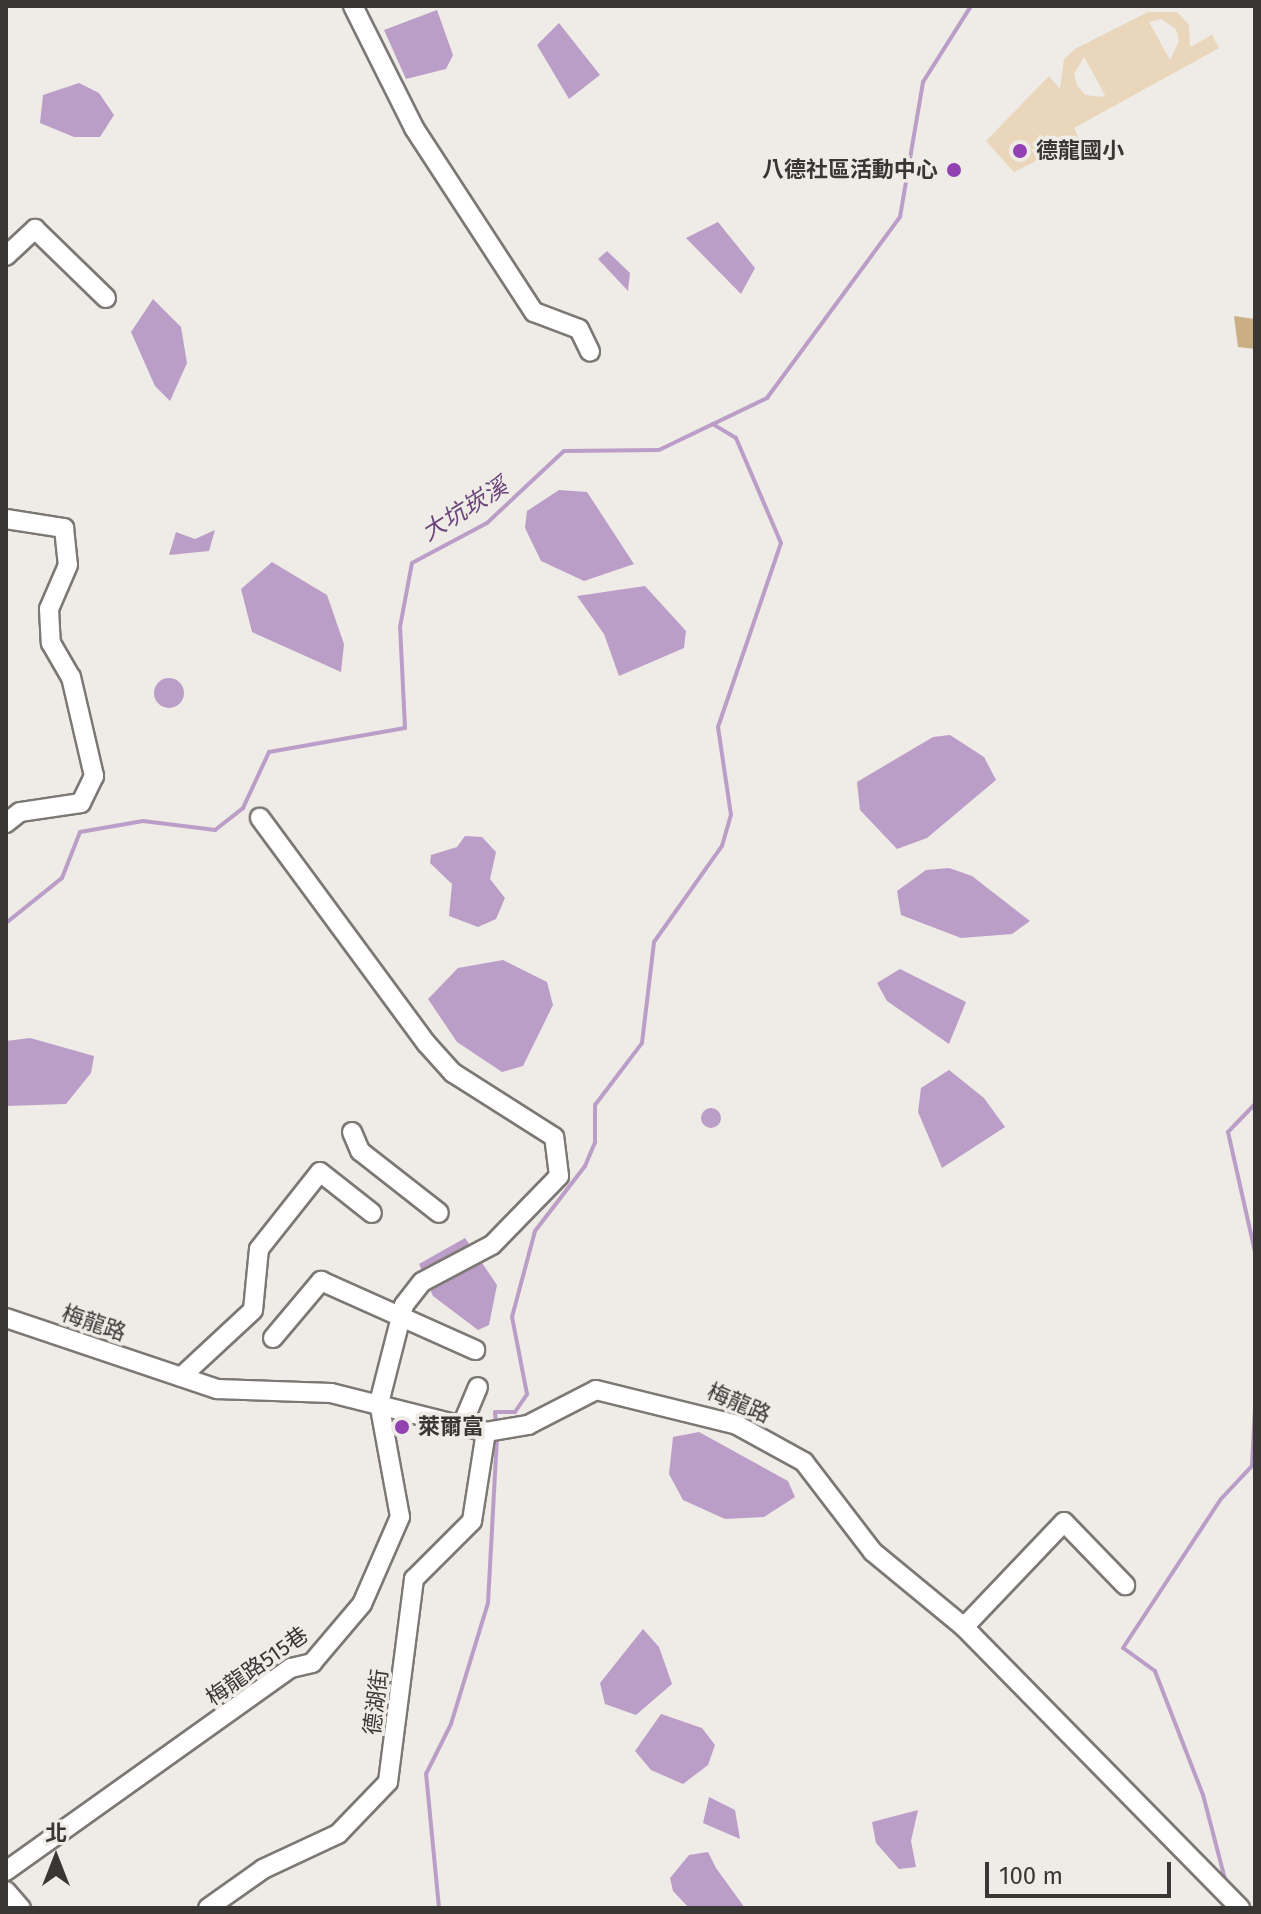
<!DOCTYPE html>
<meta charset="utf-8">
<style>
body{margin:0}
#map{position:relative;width:1261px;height:1914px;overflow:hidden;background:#efebe6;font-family:"Fira Sans","Noto Sans TC",sans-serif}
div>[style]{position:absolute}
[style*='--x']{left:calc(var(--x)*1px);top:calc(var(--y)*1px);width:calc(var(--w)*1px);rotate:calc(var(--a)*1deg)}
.green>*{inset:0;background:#ead6ba}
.forest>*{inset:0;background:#ccae84}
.water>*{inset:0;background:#bb9ec8}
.round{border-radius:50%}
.stream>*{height:4px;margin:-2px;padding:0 2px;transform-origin:2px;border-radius:2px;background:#bb9ec8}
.roads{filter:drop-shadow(2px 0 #7c7874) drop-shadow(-2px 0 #7c7874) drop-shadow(0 2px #7c7874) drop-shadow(0 -2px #7c7874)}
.minor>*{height:18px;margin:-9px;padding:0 9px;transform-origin:9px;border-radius:9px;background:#fff}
.dots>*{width:22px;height:22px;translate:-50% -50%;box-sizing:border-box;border:4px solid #efebe6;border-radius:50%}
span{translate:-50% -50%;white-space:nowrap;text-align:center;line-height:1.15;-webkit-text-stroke:7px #efebe6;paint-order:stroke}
.poi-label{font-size:22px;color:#393735;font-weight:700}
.left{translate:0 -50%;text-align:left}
.right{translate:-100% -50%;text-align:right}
.street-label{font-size:22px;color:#393735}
.water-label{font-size:24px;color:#6a447b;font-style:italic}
.frame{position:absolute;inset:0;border:8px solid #393735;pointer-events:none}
.north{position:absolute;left:16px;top:1818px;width:80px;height:80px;-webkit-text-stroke:6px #efebe6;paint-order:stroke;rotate:0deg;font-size:22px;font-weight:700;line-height:32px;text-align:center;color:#393735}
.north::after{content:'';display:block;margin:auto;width:28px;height:36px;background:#393735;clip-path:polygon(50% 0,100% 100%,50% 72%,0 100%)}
.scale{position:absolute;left:985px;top:1862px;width:186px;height:36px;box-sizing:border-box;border:4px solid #393735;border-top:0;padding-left:10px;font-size:24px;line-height:28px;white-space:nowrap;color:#393735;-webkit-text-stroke:6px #efebe6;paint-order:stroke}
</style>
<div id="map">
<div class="green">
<i style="clip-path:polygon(evenodd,1148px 12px,1177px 12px,1189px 25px,1190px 47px,1212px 35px,1219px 48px,1074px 128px,1079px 139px,1014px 172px,986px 141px,1049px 76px,1060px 89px,1064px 59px,1075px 49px,1148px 12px,1161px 19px,1176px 29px,1179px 41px,1170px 60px,1149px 22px,1161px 19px,1148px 12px,1084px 57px,1105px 95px,1103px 97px,1085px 95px,1077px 85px,1074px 74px,1084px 57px)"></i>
</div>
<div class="forest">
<i style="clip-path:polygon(1234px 316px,1255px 319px,1255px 349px,1238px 347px)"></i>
</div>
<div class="water">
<i style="clip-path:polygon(437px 10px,453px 55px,446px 69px,406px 79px,384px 30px)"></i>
<i style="clip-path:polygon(559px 23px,600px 75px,569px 99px,537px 45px)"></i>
<i style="clip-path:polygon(79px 83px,99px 93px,114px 115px,100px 137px,74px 137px,40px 123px,43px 95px)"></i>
<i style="clip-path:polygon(718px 222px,755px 268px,741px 294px,686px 238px)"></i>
<i style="clip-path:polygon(607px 251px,630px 273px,628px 291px,598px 259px)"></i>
<i style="clip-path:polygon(153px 299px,181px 327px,187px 363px,170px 401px,155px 386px,131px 332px)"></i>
<i style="clip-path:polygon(559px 490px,587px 492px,634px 564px,584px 581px,541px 561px,525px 528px,527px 511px)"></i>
<i style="clip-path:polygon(215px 530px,209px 551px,169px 555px,176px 532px,195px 539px)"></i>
<i style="clip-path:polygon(272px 562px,327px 595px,344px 644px,341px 672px,252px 632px,241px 589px)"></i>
<i style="clip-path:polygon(645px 586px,686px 631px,684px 648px,619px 676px,604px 634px,577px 596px)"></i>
<i class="round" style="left:154px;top:678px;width:30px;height:30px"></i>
<i style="clip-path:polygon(950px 735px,984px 757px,996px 780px,927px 838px,897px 849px,860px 810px,857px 782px,933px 737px)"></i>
<i style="clip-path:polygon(465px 836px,482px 837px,496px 852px,490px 879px,505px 898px,496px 919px,478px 927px,449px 916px,452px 884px,430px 863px,431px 855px,457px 847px)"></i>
<i style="clip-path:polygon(949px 868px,972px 876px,1030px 921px,1012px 934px,961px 938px,901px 915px,897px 891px,926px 870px)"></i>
<i style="clip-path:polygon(503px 960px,547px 982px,553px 1005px,523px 1066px,502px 1072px,457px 1042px,428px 999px,458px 968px)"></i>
<i style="clip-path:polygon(900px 969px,966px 1002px,949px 1044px,887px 1001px,877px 983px)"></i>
<i style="clip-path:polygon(30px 1038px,94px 1056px,91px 1073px,66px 1104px,6px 1106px,6px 1041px)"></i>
<i style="clip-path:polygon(949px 1070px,984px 1098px,1005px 1127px,942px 1168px,918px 1112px,921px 1088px)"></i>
<i class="round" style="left:701px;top:1108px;width:20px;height:20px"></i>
<i style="clip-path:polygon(465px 1238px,497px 1285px,489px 1325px,478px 1330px,433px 1296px,419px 1264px)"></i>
<i style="clip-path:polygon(699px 1432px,788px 1481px,795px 1497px,764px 1517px,725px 1519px,683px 1500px,669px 1474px,673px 1437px)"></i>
<i style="clip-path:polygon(643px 1629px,659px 1647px,672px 1684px,636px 1715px,605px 1704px,600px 1683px)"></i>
<i style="clip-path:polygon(661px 1714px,702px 1728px,715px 1745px,708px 1765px,683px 1784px,651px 1770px,635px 1751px)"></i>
<i style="clip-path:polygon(709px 1797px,735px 1810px,740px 1839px,703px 1823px)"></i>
<i style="clip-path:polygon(918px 1810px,911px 1841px,916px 1867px,899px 1869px,876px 1843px,872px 1822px)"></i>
<i style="clip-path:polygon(708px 1852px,716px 1868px,745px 1908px,689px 1908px,673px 1891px,670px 1878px,689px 1855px)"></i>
</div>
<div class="stream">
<i style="--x:6;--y:923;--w:72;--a:-38.8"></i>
<i style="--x:62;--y:878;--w:49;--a:-68.6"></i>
<i style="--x:80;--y:832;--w:64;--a:-9.9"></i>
<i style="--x:143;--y:821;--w:73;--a:7.1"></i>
<i style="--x:215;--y:830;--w:36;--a:-38"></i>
<i style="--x:243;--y:808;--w:62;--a:-65.1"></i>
<i style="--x:269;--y:752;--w:138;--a:-10"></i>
<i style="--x:405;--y:728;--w:101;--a:-92.8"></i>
<i style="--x:400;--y:627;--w:65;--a:-79.4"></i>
<i style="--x:412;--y:563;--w:85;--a:-28.1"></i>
<i style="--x:487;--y:523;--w:105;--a:-43.1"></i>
<i style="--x:564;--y:451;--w:95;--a:-0.6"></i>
<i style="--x:659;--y:450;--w:120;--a:-25.7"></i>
<i style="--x:767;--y:398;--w:225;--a:-53.7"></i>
<i style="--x:900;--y:217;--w:137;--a:-80.3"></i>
<i style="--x:923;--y:82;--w:90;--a:-57.7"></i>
<i style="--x:1255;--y:1104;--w:39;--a:134"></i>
<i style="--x:1228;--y:1132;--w:123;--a:77.3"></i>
<i style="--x:496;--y:1424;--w:12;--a:-95"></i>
<i style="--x:495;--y:1412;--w:20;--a:0"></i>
<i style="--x:515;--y:1412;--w:22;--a:-56"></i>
<i style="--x:527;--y:1394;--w:78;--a:-101"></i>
<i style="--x:512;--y:1317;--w:89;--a:-75"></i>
<i style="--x:535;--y:1231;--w:82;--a:-52.4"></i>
<i style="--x:585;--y:1166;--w:25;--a:-67"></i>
<i style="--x:595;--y:1143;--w:38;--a:-90"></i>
<i style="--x:595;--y:1105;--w:78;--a:-52.8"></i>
<i style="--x:642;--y:1043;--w:102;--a:-83.2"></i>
<i style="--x:654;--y:942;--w:118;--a:-54.7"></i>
<i style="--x:722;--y:846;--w:32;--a:-74"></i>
<i style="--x:731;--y:815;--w:89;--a:-98.4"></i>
<i style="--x:718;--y:727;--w:194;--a:-71.1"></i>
<i style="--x:781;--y:543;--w:114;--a:-113.2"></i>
<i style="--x:736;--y:438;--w:27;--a:-149"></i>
<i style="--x:1226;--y:1883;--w:91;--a:-104.6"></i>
<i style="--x:1203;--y:1795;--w:133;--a:-111.2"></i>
<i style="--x:1155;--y:1671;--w:39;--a:-144"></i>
<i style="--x:1123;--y:1648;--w:178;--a:-56.7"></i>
<i style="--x:1221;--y:1499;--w:45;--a:-46.8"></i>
<i style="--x:1252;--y:1466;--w:57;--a:-87"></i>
<i style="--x:439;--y:1908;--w:135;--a:-95.5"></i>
<i style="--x:426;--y:1774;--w:56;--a:-63.4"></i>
<i style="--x:451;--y:1724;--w:127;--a:-73"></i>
<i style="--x:488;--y:1603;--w:166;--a:-86.9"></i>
</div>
<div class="roads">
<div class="minor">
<i style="--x:353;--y:6;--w:136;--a:63.4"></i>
<i style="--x:414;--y:128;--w:220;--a:56.9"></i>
<i style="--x:534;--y:312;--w:48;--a:20.7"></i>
<i style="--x:579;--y:329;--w:25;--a:64"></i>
<i style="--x:6;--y:256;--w:40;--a:-43"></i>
<i style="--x:35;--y:229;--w:99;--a:44.2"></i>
<i style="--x:6;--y:519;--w:59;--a:8.8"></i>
<i style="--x:64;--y:528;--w:37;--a:84"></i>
<i style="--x:68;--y:565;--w:48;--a:113.4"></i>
<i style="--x:49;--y:609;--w:34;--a:87"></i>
<i style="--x:51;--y:643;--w:39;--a:60"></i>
<i style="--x:71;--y:677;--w:102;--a:76.9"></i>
<i style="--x:94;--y:776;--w:30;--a:116"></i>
<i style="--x:81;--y:803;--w:62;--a:171.6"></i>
<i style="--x:20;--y:812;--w:18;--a:142"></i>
<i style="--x:352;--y:1132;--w:21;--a:67"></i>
<i style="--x:360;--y:1151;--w:100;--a:38.1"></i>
<i style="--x:6;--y:1318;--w:223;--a:18.6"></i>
<i style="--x:217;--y:1389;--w:114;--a:2"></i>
<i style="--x:331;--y:1393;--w:160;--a:14.1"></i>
<i style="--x:486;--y:1432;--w:43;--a:-9.5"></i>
<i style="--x:528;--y:1425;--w:76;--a:-27.2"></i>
<i style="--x:596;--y:1390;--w:145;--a:13.9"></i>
<i style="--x:737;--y:1425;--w:77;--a:28.9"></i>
<i style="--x:804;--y:1462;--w:113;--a:52.5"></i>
<i style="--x:873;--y:1552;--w:118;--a:39.5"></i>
<i style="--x:964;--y:1627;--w:394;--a:45.5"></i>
<i style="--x:273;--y:1338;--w:75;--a:-49.9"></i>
<i style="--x:321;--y:1281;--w:169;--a:24.1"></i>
<i style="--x:181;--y:1377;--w:98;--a:-42.9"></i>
<i style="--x:253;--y:1310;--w:61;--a:-84.4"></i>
<i style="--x:259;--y:1249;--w:98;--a:-51.6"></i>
<i style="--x:320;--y:1172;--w:66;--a:38.3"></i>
<i style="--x:462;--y:1425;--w:41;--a:-67.2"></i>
<i style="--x:964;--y:1627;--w:145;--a:-46.4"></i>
<i style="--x:1064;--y:1522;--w:88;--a:45.9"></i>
<i style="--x:6;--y:1871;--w:350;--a:-35.5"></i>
<i style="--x:291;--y:1668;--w:22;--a:-13"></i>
<i style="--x:312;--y:1663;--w:77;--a:-49.7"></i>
<i style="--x:362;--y:1604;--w:95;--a:-66.4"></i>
<i style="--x:400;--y:1517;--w:116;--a:-100.4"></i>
<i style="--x:379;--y:1403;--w:101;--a:-75.7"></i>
<i style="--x:404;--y:1305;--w:29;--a:-52"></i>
<i style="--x:422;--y:1282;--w:79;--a:-27.9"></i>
<i style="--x:492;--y:1245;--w:96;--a:-45.8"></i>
<i style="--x:559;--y:1176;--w:39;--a:-97"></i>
<i style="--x:554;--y:1137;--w:120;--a:-147.6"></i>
<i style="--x:453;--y:1073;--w:40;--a:-132"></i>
<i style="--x:426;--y:1043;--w:280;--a:-126.4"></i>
<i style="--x:6;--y:1891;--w:23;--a:49"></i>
<i style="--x:208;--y:1908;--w:67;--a:-35.3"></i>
<i style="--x:263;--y:1869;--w:83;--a:-25"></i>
<i style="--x:338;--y:1834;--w:72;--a:-46.1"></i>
<i style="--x:388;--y:1782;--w:205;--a:-82.7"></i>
<i style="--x:414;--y:1579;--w:82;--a:-45"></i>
<i style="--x:472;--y:1521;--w:90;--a:-81.1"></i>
</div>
</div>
<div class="dots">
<i style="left:1020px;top:151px;background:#9141b1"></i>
<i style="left:954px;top:170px;background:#9141b1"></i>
<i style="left:402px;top:1427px;background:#9141b1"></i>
</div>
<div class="poi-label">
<span class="left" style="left:1036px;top:151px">德龍國小</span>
<span class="right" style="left:938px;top:170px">八德社區活動中心</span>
<span class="left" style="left:418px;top:1427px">萊爾富</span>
</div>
<div class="street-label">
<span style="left:94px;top:1323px;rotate:19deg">梅龍路</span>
<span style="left:739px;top:1403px;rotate:23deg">梅龍路</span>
<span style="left:257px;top:1666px;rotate:-35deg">梅龍路515巷</span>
<span style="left:376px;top:1702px;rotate:-83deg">德湖街</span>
</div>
<div class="water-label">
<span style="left:465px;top:510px;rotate:-32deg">大坑崁溪</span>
</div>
<div class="frame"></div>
<div class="north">北</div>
<div class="scale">100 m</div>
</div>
